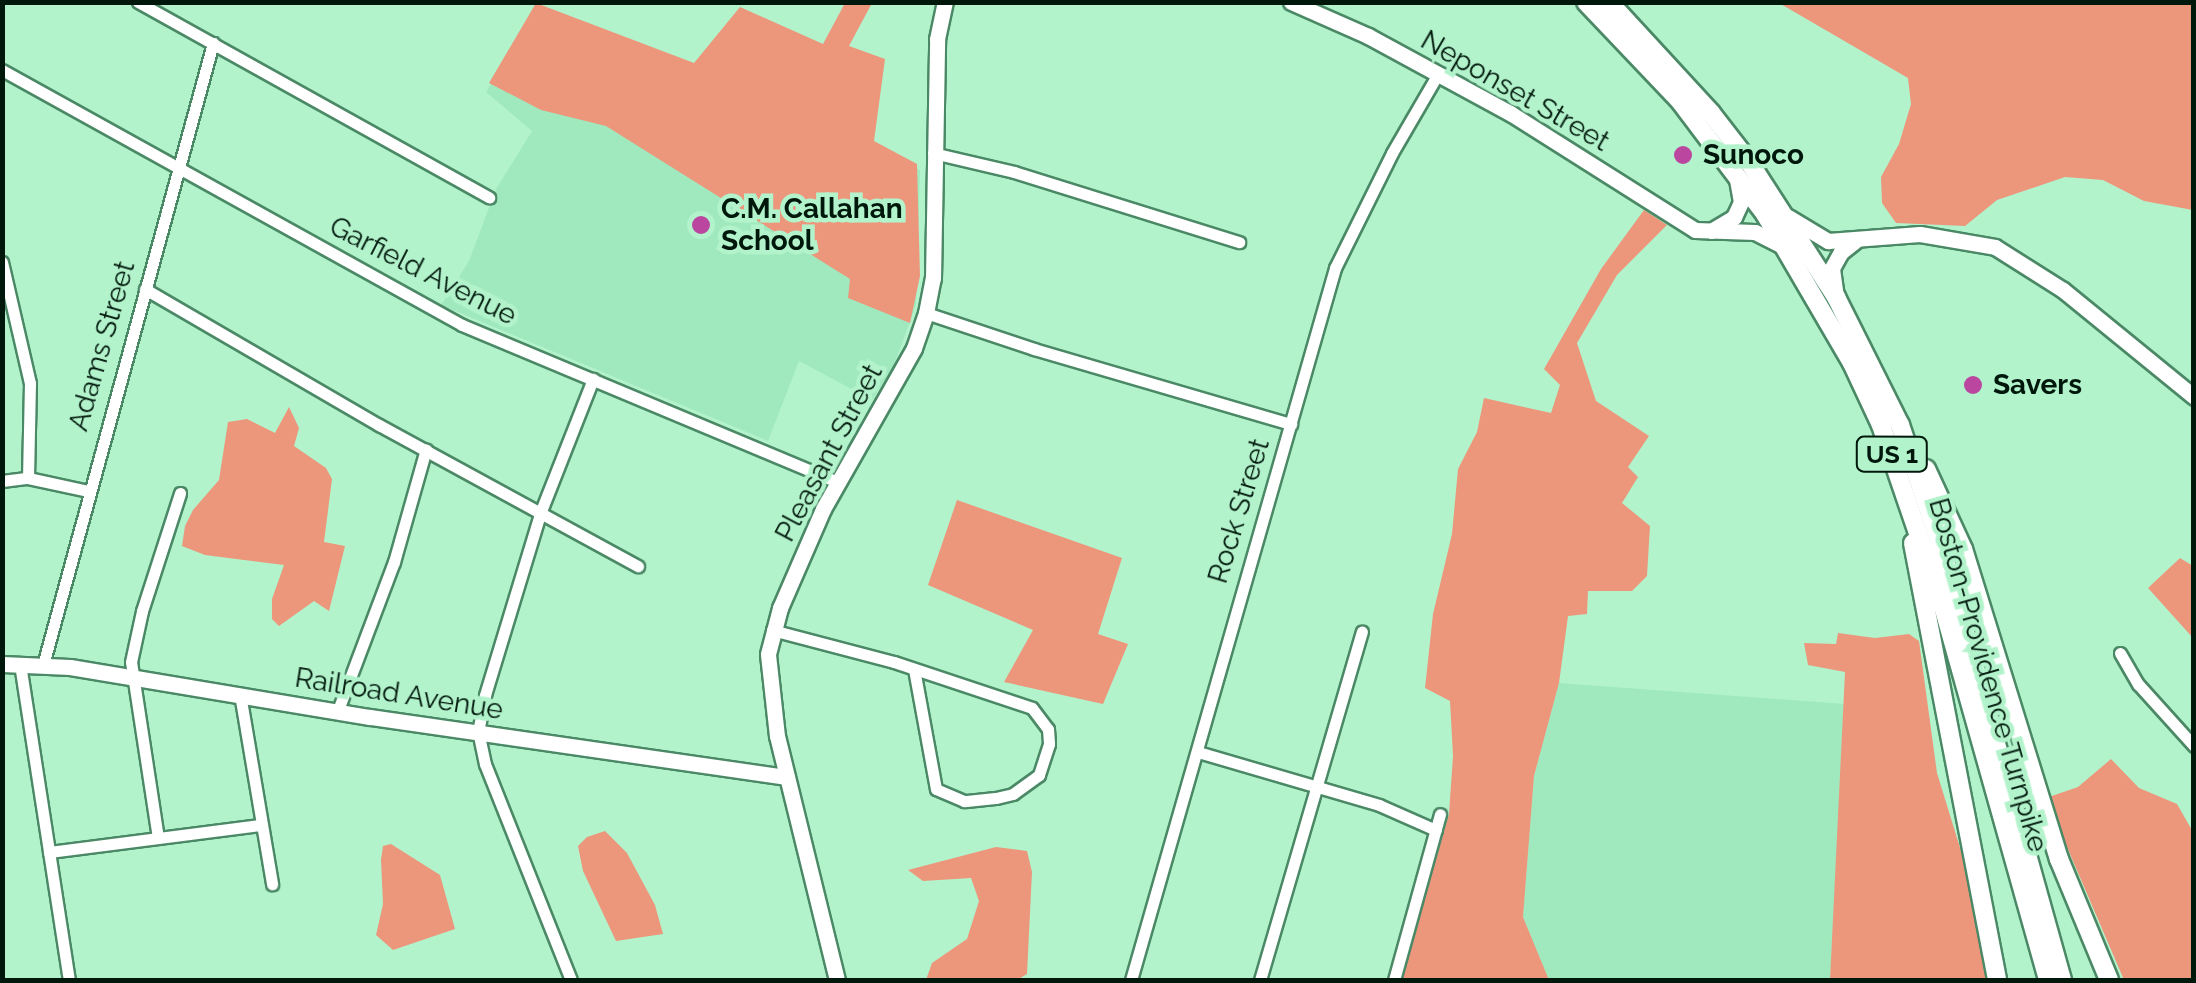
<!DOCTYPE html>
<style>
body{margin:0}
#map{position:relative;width:2196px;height:983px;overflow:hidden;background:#b3f3cc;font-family:Raleway,sans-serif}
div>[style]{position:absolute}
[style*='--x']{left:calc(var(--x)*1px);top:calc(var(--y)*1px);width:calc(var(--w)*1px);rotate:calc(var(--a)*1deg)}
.built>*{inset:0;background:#a0e9be}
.green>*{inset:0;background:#ec967c}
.roads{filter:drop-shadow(2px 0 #4b8966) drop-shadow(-2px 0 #4b8966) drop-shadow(0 2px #4b8966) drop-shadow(0 -2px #4b8966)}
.street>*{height:11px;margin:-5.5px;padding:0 5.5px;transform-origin:5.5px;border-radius:5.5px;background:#fff}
.secondary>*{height:15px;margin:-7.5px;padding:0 7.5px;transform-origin:7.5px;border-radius:7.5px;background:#fff}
.primary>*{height:18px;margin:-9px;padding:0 9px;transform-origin:9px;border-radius:9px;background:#fff}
.dots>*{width:28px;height:28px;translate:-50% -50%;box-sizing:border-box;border:5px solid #b3f3cc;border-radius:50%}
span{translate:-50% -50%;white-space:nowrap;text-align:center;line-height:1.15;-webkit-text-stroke:9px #b3f3cc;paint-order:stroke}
.shield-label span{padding:2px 8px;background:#b3f3cc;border:2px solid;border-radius:8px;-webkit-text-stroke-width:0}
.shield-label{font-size:25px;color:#00180b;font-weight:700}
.street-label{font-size:28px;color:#00180b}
.poi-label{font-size:28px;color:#00180b;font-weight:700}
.left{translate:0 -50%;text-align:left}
.frame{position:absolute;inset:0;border:5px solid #00180b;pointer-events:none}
</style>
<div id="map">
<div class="built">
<i style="clip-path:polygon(539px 6px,920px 170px,916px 305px,894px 365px,872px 400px,799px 361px,768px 441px,441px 305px,469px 261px,496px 189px,532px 131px,486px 92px)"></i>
<i style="clip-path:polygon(1559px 683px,1845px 704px,1830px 980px,1549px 980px,1523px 917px,1534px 776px)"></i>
</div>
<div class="green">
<i style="clip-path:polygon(536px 3px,694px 63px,740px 7px,823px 44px,845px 3px,872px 3px,849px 46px,885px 59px,874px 141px,917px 164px,920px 276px,910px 323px,848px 298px,850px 279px,606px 126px,541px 110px,489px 83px)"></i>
<i style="clip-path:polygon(1779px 3px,2193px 3px,2193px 210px,2144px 201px,2103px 180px,2065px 177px,1997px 200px,1965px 226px,1896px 223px,1882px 203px,1881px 177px,1899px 144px,1911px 104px,1908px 78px)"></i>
<i style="clip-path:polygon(1644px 210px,1667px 225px,1617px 275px,1577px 343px,1596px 401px,1649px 436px,1628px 467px,1638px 477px,1622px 503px,1650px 526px,1647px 576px,1632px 591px,1588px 591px,1587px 614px,1568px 616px,1559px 683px,1534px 776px,1523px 917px,1549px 980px,1401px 980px,1449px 814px,1453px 756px,1450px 701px,1425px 688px,1433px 614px,1452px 534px,1458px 469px,1477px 432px,1484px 398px,1551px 413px,1560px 385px,1544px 369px,1601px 269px)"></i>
<i style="clip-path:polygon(289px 407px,299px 428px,294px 446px,326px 468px,332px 479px,324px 542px,345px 546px,329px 611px,314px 601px,279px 626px,272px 619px,272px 599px,284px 565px,205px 555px,182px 546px,185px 526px,193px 510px,219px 480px,228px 422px,247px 419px,275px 433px)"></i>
<i style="clip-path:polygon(957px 500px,1122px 558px,1098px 634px,1128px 644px,1103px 704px,1004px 682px,1033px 630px,928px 585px)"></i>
<i style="clip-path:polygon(2180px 558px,2193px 566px,2193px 638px,2148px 588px)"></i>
<i style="clip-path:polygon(1838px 633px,1875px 638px,1909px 634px,1919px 641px,1937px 773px,1961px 851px,1987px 980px,1830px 980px,1845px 672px,1808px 665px,1804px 643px,1836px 644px)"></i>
<i style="clip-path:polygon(2111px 759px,2139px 788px,2177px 804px,2193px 832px,2193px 980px,2124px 980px,2046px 798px,2078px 787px)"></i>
<i style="clip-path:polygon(605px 831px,627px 853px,655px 905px,663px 934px,616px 941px,583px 871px,578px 846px,587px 837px)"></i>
<i style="clip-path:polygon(391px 844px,440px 875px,455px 929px,393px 950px,376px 935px,383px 904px,381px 860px,383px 846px)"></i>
<i style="clip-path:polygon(996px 847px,1027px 851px,1032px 872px,1027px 974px,1017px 980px,926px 980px,932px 963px,967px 939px,979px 901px,971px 878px,923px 881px,908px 870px)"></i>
</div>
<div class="roads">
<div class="street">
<i style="--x:138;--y:2;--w:402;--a:29.1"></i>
<i style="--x:2;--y:70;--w:526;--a:29"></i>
<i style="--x:462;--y:325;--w:407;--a:22.7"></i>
<i style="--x:933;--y:153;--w:83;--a:13.2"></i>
<i style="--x:1014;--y:172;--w:236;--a:17.3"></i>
<i style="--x:2;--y:262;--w:124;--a:77"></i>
<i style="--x:30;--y:383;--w:95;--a:91.2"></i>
<i style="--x:28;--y:478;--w:61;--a:12.2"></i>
<i style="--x:145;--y:289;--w:271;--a:30.2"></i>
<i style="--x:379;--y:425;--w:295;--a:28.6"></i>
<i style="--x:926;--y:313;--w:114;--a:18.4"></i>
<i style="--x:1034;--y:349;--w:268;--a:16.3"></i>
<i style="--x:2;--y:481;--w:26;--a:-7"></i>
<i style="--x:772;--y:630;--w:126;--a:14.7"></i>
<i style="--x:894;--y:662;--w:145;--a:18.4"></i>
<i style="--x:1032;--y:708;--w:26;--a:53"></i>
<i style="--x:1048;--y:729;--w:15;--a:86"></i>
<i style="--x:1049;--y:744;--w:33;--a:108"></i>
<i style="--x:1039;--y:775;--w:32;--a:144"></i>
<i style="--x:1013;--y:794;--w:18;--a:167"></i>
<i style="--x:995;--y:798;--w:31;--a:174"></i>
<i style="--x:964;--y:801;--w:30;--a:-157"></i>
<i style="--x:936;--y:789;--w:122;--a:-100.4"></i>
<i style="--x:2120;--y:653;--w:36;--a:60"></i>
<i style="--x:2138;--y:684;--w:84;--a:47.9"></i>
<i style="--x:20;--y:664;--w:320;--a:81.2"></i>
<i style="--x:43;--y:665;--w:645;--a:-74.71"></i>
<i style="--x:240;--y:694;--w:193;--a:80.4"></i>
<i style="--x:338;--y:710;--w:158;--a:-69.3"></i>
<i style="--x:394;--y:562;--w:117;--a:-74.2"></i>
<i style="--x:1198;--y:752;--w:189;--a:16.3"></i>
<i style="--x:1379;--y:805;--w:62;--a:23.7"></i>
<i style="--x:158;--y:838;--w:178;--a:-98.7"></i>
<i style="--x:131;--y:662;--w:52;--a:-77.8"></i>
<i style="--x:142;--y:611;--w:124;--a:-72.1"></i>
<i style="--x:49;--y:852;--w:213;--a:-7.3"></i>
<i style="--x:571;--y:980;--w:232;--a:-111.7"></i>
<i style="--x:485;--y:764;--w:33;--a:-102"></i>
<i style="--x:478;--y:732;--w:38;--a:-79"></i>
<i style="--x:485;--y:695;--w:192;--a:-73.1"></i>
<i style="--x:541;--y:511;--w:142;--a:-68.5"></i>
<i style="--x:1131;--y:980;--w:741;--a:-74.01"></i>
<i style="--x:1335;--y:268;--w:128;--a:-63.6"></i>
<i style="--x:1392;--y:153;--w:91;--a:-59.8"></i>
<i style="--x:1260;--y:980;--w:363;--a:-73.7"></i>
<i style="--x:1394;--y:980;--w:172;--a:-74.5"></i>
</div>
<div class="secondary">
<i style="--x:1291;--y:2;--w:84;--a:23.8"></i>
<i style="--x:1368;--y:36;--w:162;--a:28.5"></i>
<i style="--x:1510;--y:113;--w:219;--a:32.3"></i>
<i style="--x:1695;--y:230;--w:60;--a:1.9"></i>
<i style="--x:1755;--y:232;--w:31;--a:27"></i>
<i style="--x:1788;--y:217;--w:47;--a:31"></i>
<i style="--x:1828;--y:241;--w:92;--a:-4.4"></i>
<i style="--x:1920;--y:234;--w:76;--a:9.8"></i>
<i style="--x:1995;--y:247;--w:80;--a:32.3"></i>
<i style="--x:2063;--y:290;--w:169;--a:39.2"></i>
<i style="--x:1711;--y:231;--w:27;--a:-31"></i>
<i style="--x:1734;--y:217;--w:17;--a:-65"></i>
<i style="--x:1741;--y:202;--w:23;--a:-100"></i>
<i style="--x:1836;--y:297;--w:29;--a:-98"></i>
<i style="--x:1832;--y:268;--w:18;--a:-61"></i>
<i style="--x:1841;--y:252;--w:18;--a:-38"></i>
<i style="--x:2;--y:664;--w:68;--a:2.5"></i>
<i style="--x:70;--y:667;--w:304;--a:9.5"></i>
<i style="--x:370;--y:717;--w:421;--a:8.2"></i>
<i style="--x:837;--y:980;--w:251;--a:-103.8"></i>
<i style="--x:777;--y:736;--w:82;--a:-96.3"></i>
<i style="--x:768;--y:654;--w:48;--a:-75.4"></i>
<i style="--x:780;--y:608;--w:108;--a:-66.5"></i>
<i style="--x:823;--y:509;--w:185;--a:-60.5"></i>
<i style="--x:914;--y:348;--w:37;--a:-71"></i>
<i style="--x:926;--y:313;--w:36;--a:-79"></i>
<i style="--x:933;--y:278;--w:239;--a:-89"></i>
<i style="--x:937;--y:39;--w:38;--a:-78"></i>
</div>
<div class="primary">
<i style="--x:1586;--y:2;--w:137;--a:46.5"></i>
<i style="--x:1680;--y:101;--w:141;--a:53"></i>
<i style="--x:1765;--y:214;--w:173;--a:59.7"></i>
<i style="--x:1852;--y:363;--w:68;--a:64.9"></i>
<i style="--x:1881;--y:425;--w:191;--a:71.1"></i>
<i style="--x:1943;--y:606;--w:388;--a:74.3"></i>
<i style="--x:1609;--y:2;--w:151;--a:47.4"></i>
<i style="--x:1711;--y:113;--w:62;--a:52.2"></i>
<i style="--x:1749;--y:162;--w:161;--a:57.2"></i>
<i style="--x:1836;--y:297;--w:143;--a:63.4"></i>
<i style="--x:1900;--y:425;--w:125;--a:71.3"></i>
<i style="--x:1940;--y:543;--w:454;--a:74.4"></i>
<i style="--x:1926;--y:469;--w:88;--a:65.2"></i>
<i style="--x:1963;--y:549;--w:325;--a:72.8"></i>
<i style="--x:2059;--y:859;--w:131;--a:67.5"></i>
<i style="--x:1913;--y:543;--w:445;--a:79.1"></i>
</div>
</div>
<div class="dots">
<i style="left:1683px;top:155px;background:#ba46a0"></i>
<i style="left:701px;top:225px;background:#ba46a0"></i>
<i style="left:1973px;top:385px;background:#ba46a0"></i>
</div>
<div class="shield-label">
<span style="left:1892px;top:454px">US 1</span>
</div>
<div class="street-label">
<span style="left:1515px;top:91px;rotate:30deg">Neponset Street</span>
<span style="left:423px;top:271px;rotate:27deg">Garfield Avenue</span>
<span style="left:102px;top:346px;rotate:-74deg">Adams Street</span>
<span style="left:829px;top:453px;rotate:-62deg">Pleasant Street</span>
<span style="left:1239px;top:511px;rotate:-73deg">Rock Street</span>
<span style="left:1988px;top:675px;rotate:74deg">Boston-Providence Turnpike</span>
<span style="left:399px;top:694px;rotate:9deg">Railroad Avenue</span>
</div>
<div class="poi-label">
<span class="left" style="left:1703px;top:155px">Sunoco</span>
<span class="left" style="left:721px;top:225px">C.M. Callahan<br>School</span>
<span class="left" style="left:1993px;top:385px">Savers</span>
</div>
<div class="frame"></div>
</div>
